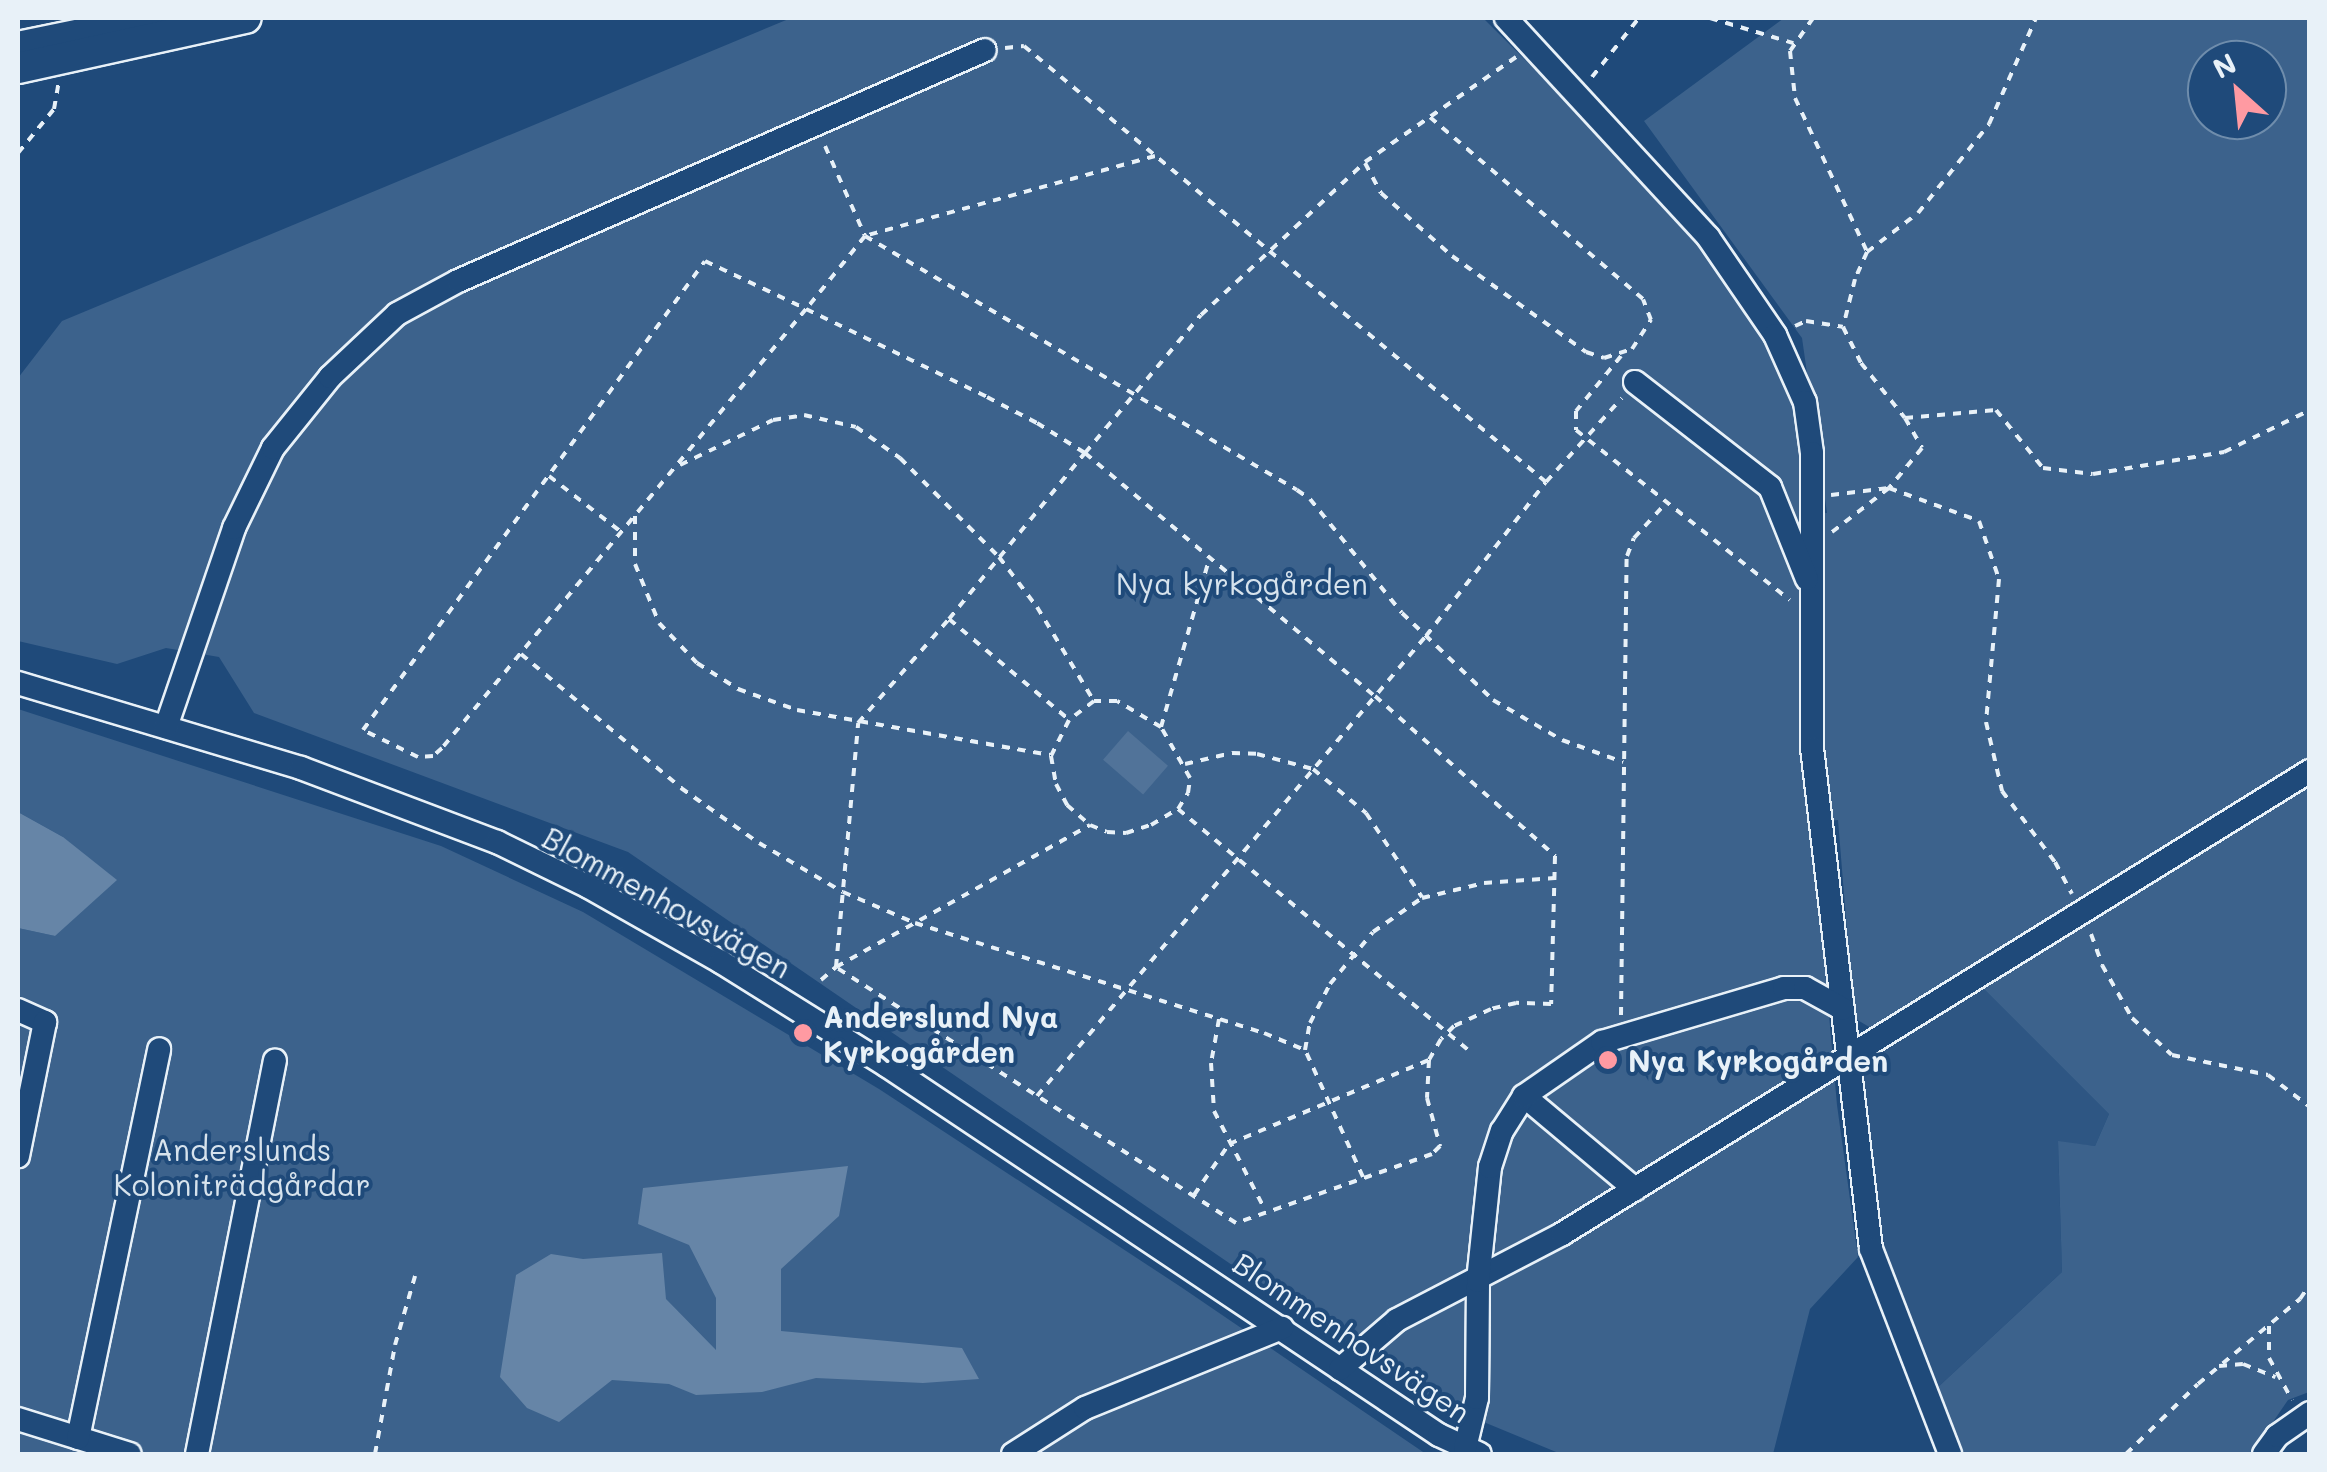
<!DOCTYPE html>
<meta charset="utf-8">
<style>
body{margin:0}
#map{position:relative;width:2327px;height:1472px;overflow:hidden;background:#1f4a7a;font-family:Mali,sans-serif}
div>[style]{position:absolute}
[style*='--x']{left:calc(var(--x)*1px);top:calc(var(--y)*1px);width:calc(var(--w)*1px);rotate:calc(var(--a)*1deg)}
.built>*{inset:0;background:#2e5683}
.green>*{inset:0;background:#3c628c}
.water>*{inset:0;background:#6685a7}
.building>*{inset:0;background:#517399;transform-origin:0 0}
.path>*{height:4px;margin-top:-2px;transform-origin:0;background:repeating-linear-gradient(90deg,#e8f1f8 0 8px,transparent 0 16px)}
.roads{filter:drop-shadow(2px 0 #e8f1f8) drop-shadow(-2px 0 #e8f1f8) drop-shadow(0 2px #e8f1f8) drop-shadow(0 -2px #e8f1f8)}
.minor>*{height:22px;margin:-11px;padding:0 11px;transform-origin:11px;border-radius:11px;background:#1f4a7a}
.major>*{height:30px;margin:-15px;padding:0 15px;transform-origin:15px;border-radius:15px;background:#1f4a7a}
.dots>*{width:28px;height:28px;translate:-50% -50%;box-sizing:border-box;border:5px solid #1f4a7a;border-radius:50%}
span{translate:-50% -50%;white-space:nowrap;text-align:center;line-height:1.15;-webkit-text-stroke:8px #1f4a7a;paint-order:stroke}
.park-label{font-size:30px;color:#d7e3ed}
.street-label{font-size:30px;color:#e8f1f8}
.poi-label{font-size:30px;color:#e8f1f8;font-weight:700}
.left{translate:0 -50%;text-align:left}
.frame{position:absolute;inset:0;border:20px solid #e8f1f8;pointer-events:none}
.north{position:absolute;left:2187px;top:40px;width:100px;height:100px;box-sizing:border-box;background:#1f4a7a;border:2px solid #6f8dac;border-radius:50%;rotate:333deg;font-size:28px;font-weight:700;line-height:40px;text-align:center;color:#e8f1f8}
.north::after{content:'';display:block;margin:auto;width:35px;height:45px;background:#ff9aa2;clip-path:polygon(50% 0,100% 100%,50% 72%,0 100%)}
</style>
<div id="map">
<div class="built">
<i style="clip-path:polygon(1982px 987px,2109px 1114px,2095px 1146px,2058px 1142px,2062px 1272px,1936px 1389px,1878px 1245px,1860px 1061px)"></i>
</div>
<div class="green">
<i style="clip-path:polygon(evenodd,791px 18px,1483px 18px,1605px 139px,1694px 237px,1765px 339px,1801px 416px,1806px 511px,1827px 513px,1802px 338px,1644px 121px,1784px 18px,2309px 18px,2309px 1392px,2288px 1400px,2251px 1454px,1965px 1454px,1936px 1389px,2062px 1272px,2058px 1141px,2095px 1146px,2109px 1114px,1964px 969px,1871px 1028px,1854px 1018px,1838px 820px,1812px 823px,1837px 1105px,1858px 1257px,1810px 1309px,1773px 1454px,1561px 1454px,1428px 1399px,628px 852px,254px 713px,219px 657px,166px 648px,117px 664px,18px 641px,18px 378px,62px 321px,791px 18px,2207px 60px,2267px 60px,2267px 120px,2207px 120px,2207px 60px)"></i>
<i style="clip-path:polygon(18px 709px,441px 846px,583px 912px,879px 1089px,1181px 1287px,1426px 1454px,18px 1454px,18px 928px,55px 936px,63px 837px,18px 812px)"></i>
</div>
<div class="water">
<i style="clip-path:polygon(18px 812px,63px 837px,117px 880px,55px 936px,18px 928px)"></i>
<i style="clip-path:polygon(848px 1166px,839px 1216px,781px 1269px,781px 1331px,962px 1348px,979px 1379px,923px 1383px,816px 1378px,762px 1392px,696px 1395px,669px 1384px,612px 1380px,559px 1422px,527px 1408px,500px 1377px,516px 1275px,551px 1254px,583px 1259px,662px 1253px,666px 1299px,716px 1350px,716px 1298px,689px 1245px,638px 1224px,643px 1188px)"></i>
</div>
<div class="building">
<i style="left:1128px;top:731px;width:53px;height:38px;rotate:41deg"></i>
</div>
<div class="path">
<i style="--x:1710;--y:18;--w:87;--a:16.8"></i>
<i style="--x:1813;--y:18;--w:40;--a:124.9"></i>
<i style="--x:1790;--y:51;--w:47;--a:83.9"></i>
<i style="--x:1795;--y:98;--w:170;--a:64.9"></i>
<i style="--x:1867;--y:252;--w:30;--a:114"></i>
<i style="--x:1855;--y:279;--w:49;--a:104"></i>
<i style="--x:1843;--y:327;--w:40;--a:63.4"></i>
<i style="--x:1861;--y:363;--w:70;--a:51.3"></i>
<i style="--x:1905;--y:418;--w:34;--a:60"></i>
<i style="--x:1922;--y:448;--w:52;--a:129.5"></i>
<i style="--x:1889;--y:488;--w:96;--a:20.1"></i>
<i style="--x:1979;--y:521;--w:61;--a:71"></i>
<i style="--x:1999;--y:579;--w:144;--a:95.2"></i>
<i style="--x:1986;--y:722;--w:71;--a:76.9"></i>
<i style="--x:2002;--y:791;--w:89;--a:53.3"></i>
<i style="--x:2055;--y:862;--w:36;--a:62"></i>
<i style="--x:1005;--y:48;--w:19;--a:-6"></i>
<i style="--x:1024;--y:46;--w:680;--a:39.87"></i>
<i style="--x:1592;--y:77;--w:75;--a:-51.5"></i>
<i style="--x:825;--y:146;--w:98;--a:66"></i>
<i style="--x:865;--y:236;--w:501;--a:30.45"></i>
<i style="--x:1297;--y:490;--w:16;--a:35"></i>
<i style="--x:1310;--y:499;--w:146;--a:51.1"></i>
<i style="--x:1402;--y:613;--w:126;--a:43.7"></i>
<i style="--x:1493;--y:700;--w:80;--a:30.1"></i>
<i style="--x:1562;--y:740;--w:65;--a:19.8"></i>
<i style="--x:18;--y:153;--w:57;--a:-50.7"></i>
<i style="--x:54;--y:109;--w:27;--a:-80"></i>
<i style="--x:1155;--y:156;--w:301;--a:164.6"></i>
<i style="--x:865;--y:236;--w:94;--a:128.9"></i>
<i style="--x:806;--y:309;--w:570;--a:129.66"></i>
<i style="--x:442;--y:748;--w:12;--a:138"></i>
<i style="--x:433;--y:756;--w:15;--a:176"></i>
<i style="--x:418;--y:757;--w:61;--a:-153.9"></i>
<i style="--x:363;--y:730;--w:580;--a:-53.9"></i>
<i style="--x:705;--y:261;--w:112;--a:25.4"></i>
<i style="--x:806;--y:309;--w:201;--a:25.9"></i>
<i style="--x:987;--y:397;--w:56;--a:27.5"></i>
<i style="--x:1037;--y:423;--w:57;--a:32"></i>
<i style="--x:1085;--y:453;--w:378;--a:40"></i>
<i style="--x:1375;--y:696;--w:241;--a:41.6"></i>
<i style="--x:1555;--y:856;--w:148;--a:91.5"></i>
<i style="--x:1551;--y:1004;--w:35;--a:-178"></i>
<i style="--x:1516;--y:1003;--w:26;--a:167"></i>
<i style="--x:1491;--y:1009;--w:41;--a:155.3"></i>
<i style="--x:1454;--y:1026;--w:18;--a:135"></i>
<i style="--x:1441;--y:1039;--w:24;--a:120"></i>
<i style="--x:1429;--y:1060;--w:38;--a:93"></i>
<i style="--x:1427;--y:1098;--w:50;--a:74.8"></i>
<i style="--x:1440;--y:1146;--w:11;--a:135"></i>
<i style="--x:1432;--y:1154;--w:208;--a:160.6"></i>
<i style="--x:1236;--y:1223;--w:475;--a:-147.4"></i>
<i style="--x:836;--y:967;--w:245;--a:-84.8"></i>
<i style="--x:858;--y:723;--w:138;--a:-48.8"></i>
<i style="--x:949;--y:619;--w:215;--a:-50.7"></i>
<i style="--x:1085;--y:453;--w:180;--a:-50"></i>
<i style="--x:1201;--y:315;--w:224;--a:-43"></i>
<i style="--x:1365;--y:162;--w:184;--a:-34.8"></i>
<i style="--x:1365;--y:163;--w:34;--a:62"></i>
<i style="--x:1381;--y:193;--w:95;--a:41.6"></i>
<i style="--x:1452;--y:256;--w:165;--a:35.6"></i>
<i style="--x:1586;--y:352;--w:19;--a:18"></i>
<i style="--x:1604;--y:358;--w:29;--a:-18"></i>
<i style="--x:1632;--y:349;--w:35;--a:-57"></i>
<i style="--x:1651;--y:320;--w:22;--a:-111"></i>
<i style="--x:1643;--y:299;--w:280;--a:-139.5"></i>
<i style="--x:1867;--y:252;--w:64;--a:-37.4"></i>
<i style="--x:1918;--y:213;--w:114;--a:-51.4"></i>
<i style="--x:1989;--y:124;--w:116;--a:-66.1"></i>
<i style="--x:1795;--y:326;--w:12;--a:-24"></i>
<i style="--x:1806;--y:321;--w:37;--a:9"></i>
<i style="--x:1621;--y:356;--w:71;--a:129.3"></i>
<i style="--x:1576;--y:411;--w:19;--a:90"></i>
<i style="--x:1576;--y:430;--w:273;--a:38.5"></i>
<i style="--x:1905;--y:418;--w:91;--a:-5"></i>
<i style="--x:1996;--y:410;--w:75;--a:51"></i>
<i style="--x:2043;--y:468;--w:50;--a:6.8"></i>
<i style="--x:2093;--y:474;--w:133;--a:-9.5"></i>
<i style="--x:2224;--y:452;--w:96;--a:-26"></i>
<i style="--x:680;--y:465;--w:103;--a:-25.8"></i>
<i style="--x:773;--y:420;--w:31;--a:-9"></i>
<i style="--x:804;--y:415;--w:53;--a:13"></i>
<i style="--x:856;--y:427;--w:54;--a:35.2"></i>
<i style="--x:900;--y:458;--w:140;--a:45"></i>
<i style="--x:999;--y:557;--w:63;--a:52.8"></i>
<i style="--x:1037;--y:607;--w:110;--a:58.8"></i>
<i style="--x:549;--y:476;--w:90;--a:37.8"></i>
<i style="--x:1831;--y:495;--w:58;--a:-6.9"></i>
<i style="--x:1889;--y:488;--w:72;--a:142.3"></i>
<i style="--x:635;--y:516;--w:48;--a:90"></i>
<i style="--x:635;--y:564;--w:64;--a:67.9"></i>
<i style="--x:659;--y:623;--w:55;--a:46.5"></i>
<i style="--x:697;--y:663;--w:49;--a:32.4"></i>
<i style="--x:738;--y:689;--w:63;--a:19.6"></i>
<i style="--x:797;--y:710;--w:257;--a:10.1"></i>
<i style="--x:949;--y:619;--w:155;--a:40"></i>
<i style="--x:521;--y:654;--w:209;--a:39.9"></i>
<i style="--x:681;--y:788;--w:95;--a:35.2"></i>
<i style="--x:759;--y:843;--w:97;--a:30.3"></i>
<i style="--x:843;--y:892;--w:78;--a:23.3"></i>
<i style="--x:915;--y:923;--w:366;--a:17.5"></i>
<i style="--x:1264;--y:1033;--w:44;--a:22.5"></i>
<i style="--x:1161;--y:727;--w:174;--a:-74"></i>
<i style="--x:1185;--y:764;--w:48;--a:-13.2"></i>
<i style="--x:1232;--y:753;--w:25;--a:2"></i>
<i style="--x:1257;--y:754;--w:58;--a:15"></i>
<i style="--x:1313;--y:769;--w:69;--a:39.7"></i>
<i style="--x:1366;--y:813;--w:101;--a:56.3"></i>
<i style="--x:1178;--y:809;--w:19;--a:-58"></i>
<i style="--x:1188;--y:793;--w:15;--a:-82"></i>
<i style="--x:1190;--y:778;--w:59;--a:-119.6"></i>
<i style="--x:1161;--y:727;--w:51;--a:-149.4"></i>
<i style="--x:1117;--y:701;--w:23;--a:180"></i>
<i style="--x:1094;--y:701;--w:31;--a:143"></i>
<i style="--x:1069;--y:720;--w:40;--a:116.6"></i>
<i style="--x:1051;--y:756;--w:28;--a:80"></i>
<i style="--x:1056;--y:784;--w:24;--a:62"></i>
<i style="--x:1067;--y:805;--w:30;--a:41"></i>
<i style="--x:1090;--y:825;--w:18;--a:22"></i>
<i style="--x:1107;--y:832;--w:19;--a:3"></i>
<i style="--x:1126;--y:833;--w:26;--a:-18"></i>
<i style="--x:1151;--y:825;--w:31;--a:-31"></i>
<i style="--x:1178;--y:809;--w:378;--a:39.7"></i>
<i style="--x:2091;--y:934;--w:33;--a:70"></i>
<i style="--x:2102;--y:965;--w:61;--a:60.5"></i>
<i style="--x:2132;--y:1018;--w:54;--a:42.8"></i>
<i style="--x:2172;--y:1055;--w:98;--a:11.8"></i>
<i style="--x:2268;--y:1075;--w:53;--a:37.3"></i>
<i style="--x:821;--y:980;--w:20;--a:-41"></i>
<i style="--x:836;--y:967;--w:291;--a:-29.2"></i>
<i style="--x:1621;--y:1015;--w:459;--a:-89.3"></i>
<i style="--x:1627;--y:556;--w:19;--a:-69"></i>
<i style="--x:1634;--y:538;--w:47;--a:-47.6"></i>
<i style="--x:1219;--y:1019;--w:45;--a:100.3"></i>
<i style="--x:1211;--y:1063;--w:48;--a:86.4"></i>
<i style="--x:1214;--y:1111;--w:111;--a:62.7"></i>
<i style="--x:1037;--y:1096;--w:602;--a:-49.78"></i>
<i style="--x:1426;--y:636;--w:195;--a:-52.1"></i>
<i style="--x:1546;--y:482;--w:113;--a:-47.9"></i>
<i style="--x:1363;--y:1177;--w:140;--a:-114.5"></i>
<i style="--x:1305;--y:1050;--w:27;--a:-80"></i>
<i style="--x:1310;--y:1023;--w:44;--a:-62.9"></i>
<i style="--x:1330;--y:984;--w:67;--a:-50.4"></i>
<i style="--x:1373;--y:932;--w:60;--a:-34.8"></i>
<i style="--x:1422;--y:898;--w:64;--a:-13.6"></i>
<i style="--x:1484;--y:883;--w:71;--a:-4"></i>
<i style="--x:1194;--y:1195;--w:62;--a:-55.5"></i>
<i style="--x:1229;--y:1144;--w:217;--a:-22.8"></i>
<i style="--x:2269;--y:1326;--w:32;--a:90"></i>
<i style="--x:2269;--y:1358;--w:48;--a:61.3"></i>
<i style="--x:2219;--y:1366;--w:24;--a:-5"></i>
<i style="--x:2243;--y:1364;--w:35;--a:22"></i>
<i style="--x:375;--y:1454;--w:111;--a:-79.6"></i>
<i style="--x:395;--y:1345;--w:72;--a:-73.8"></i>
<i style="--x:2126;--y:1454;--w:100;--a:-44.2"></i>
<i style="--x:2198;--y:1384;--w:133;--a:-39.8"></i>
<i style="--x:2300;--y:1299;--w:18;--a:-56"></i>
</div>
<div class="roads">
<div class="minor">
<i style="--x:1506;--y:18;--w:298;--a:47.3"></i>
<i style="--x:1708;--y:237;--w:119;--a:55.6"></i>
<i style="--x:1775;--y:335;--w:73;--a:65.9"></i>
<i style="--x:1805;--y:402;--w:51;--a:82.2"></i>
<i style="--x:1812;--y:453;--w:295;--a:90"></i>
<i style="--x:1812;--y:748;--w:504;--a:83.28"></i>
<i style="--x:1871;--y:1249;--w:220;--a:68.9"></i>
<i style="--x:1635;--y:382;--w:171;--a:37.9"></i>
<i style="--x:1770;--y:487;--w:99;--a:68.1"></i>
<i style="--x:18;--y:683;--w:295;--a:16.7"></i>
<i style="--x:301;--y:768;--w:210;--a:20.7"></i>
<i style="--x:497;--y:842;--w:102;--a:26.1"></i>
<i style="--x:589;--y:887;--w:152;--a:29.6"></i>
<i style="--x:721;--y:962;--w:195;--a:32"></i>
<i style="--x:886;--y:1065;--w:665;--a:33.79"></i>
<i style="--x:1439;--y:1435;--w:45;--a:24.9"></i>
<i style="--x:166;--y:727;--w:210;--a:-71.1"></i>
<i style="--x:234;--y:528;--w:89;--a:-64"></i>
<i style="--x:273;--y:448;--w:91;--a:-51.2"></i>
<i style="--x:330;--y:377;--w:92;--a:-43.2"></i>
<i style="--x:397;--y:314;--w:69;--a:-28.4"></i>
<i style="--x:458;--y:281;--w:575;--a:-23.67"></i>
<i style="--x:18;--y:1010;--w:30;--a:24"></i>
<i style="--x:45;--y:1022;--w:137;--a:101.4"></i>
<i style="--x:1524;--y:1096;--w:145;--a:40"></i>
<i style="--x:1340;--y:1369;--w:75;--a:-40.7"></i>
<i style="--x:1397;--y:1320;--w:186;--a:-27.5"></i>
<i style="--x:1562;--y:1234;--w:880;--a:-31.76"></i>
<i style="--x:18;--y:1419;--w:117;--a:17.4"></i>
<i style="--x:78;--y:1438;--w:397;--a:-78.2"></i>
<i style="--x:1465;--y:1448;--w:51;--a:-76.5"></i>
<i style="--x:1477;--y:1398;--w:117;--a:-89.5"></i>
<i style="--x:1478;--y:1281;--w:115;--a:-84"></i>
<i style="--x:1490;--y:1167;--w:38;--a:-72"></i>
<i style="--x:1502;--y:1131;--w:41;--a:-57.8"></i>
<i style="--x:1524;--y:1096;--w:95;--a:-34.7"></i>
<i style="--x:1602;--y:1042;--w:190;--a:-16.5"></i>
<i style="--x:1784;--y:988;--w:21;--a:0"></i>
<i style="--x:1805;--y:988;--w:43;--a:28.9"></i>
<i style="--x:197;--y:1454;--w:401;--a:-78.8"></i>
<i style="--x:1013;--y:1454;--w:85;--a:-32.6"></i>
<i style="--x:1085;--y:1408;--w:213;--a:-22.1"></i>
<i style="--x:2264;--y:1454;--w:22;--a:-54"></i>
<i style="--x:2277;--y:1436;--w:40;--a:-34.9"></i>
</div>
<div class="major">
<i style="--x:18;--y:47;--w:144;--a:-11.6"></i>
<i style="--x:18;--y:68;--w:233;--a:-12.4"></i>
</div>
</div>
<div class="dots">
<i style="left:803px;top:1033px;background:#ff9aa2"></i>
<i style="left:1608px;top:1060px;background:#ff9aa2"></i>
</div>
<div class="park-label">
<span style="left:1242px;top:583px">Nya kyrkogården</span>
<span style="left:242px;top:1166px">Anderslunds<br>Koloniträdgårdar</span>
</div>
<div class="street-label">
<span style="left:667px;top:902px;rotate:29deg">Blommenhovsvägen</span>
<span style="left:1352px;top:1337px;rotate:34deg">Blommenhovsvägen</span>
</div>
<div class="poi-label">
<span class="left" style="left:823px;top:1033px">Anderslund Nya<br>Kyrkogården</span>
<span class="left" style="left:1628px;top:1060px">Nya Kyrkogården</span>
</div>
<div class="frame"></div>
<div class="north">N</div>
</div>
